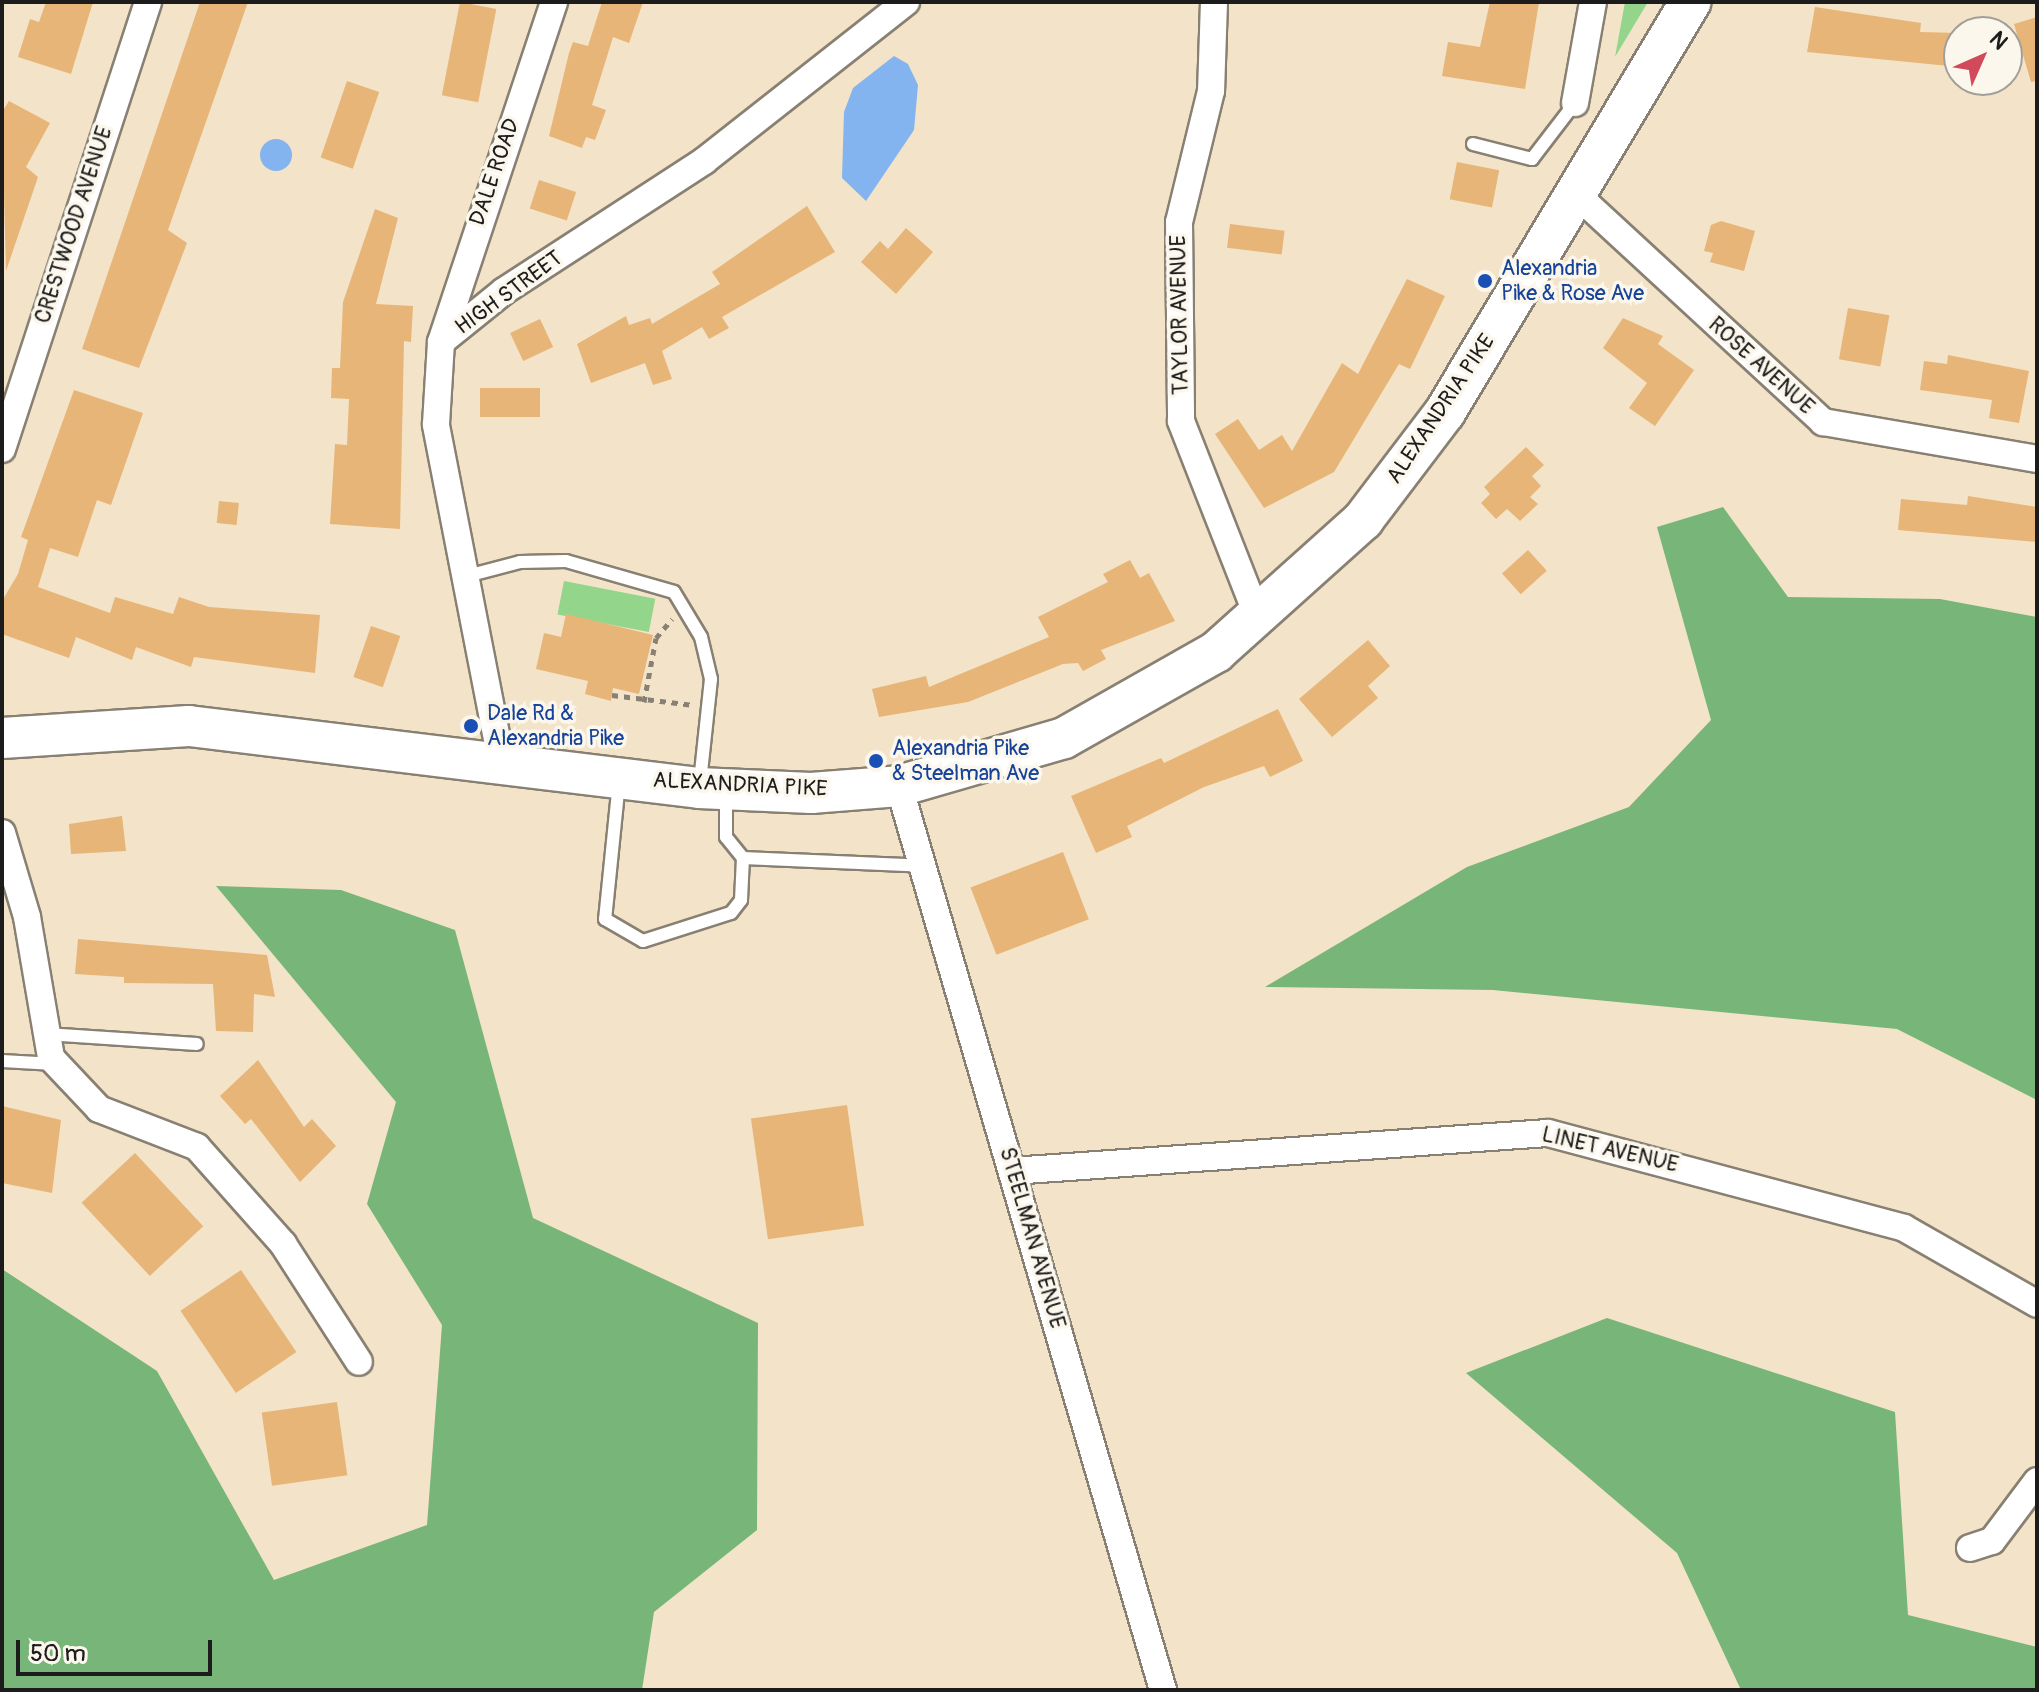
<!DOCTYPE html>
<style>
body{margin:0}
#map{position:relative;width:2039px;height:1692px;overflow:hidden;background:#f3e3c8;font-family:Pangolin,sans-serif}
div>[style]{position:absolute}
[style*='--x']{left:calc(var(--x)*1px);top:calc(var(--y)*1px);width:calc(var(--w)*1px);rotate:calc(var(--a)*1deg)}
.green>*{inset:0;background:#94d58c;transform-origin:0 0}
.forest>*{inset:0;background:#77b678}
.water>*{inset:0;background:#84b4ef}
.round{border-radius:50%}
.building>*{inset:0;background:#e7b577;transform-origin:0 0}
.path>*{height:5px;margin-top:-2.5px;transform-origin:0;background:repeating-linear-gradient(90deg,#888072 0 6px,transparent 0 12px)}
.roads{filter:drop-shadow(2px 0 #888072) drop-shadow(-2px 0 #888072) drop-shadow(0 2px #888072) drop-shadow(0 -2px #888072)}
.lane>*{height:12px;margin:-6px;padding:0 6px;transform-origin:6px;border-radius:6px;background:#fff}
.street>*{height:26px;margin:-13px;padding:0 13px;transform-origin:13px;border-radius:13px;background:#fff}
.primary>*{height:40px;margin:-20px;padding:0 20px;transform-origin:20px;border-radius:20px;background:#fff}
.dots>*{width:22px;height:22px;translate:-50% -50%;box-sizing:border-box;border:4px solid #fbf7ec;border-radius:50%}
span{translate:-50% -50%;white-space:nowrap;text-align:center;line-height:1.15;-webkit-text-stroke:7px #fbf7ec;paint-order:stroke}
.street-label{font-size:22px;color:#1c1c1c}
.transit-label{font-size:22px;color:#164399}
.left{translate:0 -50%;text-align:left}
.frame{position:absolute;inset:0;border:4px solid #1c1c1c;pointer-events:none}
.north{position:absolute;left:1943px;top:16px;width:80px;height:80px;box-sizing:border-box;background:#fbf7ec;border:2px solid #a29f99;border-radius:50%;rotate:45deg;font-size:22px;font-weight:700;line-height:32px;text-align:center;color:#1c1c1c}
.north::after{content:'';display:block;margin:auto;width:28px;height:36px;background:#d1495b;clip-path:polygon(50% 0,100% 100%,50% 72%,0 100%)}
.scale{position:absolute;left:16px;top:1640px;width:196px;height:36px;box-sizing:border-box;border:4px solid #1c1c1c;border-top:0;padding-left:10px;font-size:24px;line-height:28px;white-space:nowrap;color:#1c1c1c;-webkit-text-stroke:6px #fbf7ec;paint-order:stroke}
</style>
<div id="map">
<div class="green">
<i style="clip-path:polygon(1625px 2px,1648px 2px,1615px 57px)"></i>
<i style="left:564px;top:581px;width:93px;height:34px;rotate:11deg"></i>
</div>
<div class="forest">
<i style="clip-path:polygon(1723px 507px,1788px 597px,1940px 599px,2037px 617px,2037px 1100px,1897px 1029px,1493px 990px,1265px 987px,1467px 867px,1629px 807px,1711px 720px,1657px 527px)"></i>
<i style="clip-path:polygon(216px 886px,341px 890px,455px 930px,533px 1218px,758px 1323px,757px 1530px,654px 1612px,642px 1690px,2px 1690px,2px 1269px,157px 1371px,274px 1580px,427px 1525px,442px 1325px,367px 1204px,396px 1102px)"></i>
<i style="clip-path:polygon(1607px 1318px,1895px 1412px,1908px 1615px,2037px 1647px,2037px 1690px,1741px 1690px,1677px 1553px,1466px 1373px)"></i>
</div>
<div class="water">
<i style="clip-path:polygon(894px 56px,908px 64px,918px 85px,914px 130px,866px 201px,842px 178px,844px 112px,853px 88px)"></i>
<i class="round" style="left:260px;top:139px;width:32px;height:32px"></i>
</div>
<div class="building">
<i style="clip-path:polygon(46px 2px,93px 2px,71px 74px,18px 57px,30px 19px,39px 22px)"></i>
<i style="clip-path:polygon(200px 2px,248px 2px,168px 230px,187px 243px,139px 368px,82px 349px)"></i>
<i style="left:460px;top:2px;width:37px;height:95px;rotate:11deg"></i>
<i style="clip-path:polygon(602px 2px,643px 2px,629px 43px,613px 37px,592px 105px,606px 110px,595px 140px,586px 137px,582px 148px,549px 136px,569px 53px,573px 42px,588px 46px)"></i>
<i style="clip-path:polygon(1490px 2px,1539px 2px,1525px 89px,1442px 76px,1448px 42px,1480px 47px)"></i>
<i style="clip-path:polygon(1815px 7px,1921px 23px,1920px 32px,1959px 33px,1959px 67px,1807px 52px)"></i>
<i style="clip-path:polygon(2037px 17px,2037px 81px,2031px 82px,2014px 24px)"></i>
<i style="left:347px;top:81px;width:34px;height:81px;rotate:19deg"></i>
<i style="clip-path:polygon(9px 101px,50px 123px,26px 167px,38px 177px,6px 271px,2px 112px)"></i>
<i style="left:1457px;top:162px;width:43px;height:38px;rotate:11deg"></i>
<i style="left:539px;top:180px;width:39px;height:30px;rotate:18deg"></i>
<i style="clip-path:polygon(807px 206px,835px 252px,722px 317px,729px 328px,709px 339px,702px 327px,662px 351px,672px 379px,653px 385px,645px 363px,591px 383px,577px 344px,626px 316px,629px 325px,650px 318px,652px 324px,720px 284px,712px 272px)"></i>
<i style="clip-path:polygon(375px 209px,398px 218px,376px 304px,413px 306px,411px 342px,404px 341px,400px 529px,330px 524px,335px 444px,347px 445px,349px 399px,331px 398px,332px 368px,340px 368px,343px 302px)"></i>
<i style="clip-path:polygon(1721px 221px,1755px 231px,1744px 271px,1710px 262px,1713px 253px,1704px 251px,1711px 225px)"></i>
<i style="left:1230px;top:224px;width:55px;height:24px;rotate:7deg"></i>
<i style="clip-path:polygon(906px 228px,933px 252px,896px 294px,861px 262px,880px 241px,888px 249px)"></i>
<i style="clip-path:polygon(1407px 279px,1445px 296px,1410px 369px,1399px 364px,1334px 472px,1264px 508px,1215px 434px,1238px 419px,1259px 450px,1282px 435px,1292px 451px,1342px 363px,1358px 374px)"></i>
<i style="left:1848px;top:308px;width:42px;height:52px;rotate:10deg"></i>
<i style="clip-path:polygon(1623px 318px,1663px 336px,1658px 344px,1694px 370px,1655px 426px,1629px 408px,1647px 383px,1603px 348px)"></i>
<i style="left:540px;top:319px;width:31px;height:33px;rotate:65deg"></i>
<i style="clip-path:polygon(1948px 355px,2029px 371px,2019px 423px,1989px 418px,1992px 400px,1920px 390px,1924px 361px,1947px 364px)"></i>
<i style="left:480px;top:388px;width:60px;height:29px"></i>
<i style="clip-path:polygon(74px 390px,143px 413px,111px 505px,97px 500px,78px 557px,50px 548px,38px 587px,110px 613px,115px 597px,173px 614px,179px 597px,209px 607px,320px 615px,315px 673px,194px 657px,191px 667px,136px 647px,132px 660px,76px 637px,69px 658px,2px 634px,2px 601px,18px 574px,28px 540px,21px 537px)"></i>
<i style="clip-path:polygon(1526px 447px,1544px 465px,1532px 476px,1541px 486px,1530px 497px,1538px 504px,1520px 521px,1507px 509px,1496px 519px,1481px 503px,1490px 494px,1484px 487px)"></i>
<i style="clip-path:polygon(1968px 496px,2037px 507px,2037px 542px,1898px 530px,1901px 499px,1967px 505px)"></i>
<i style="left:219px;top:501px;width:20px;height:22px;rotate:6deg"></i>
<i style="left:1528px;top:550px;width:28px;height:35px;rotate:48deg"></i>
<i style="clip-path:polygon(1130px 560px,1140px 578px,1149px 573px,1175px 621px,1101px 650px,1106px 659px,1083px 671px,1078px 663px,1063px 664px,968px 702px,879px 717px,872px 689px,926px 676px,929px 687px,1049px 637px,1038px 617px,1108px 582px,1103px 574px)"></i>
<i style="clip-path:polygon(566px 614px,653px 635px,639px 694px,613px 688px,611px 701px,585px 694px,588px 681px,536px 669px,544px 633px,561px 637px)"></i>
<i style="left:371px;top:626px;width:31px;height:54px;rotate:19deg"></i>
<i style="clip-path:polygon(1368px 640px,1390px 666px,1368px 686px,1378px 698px,1332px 737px,1299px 699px)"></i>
<i style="clip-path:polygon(1278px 709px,1303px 761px,1270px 777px,1264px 766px,1204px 787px,1127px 826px,1132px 837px,1096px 853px,1071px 796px,1161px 758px,1164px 763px)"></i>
<i style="clip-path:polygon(122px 816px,126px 851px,71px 854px,69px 824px)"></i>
<i style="left:1063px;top:852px;width:72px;height:99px;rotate:69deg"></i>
<i style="clip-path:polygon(78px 939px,267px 955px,275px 997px,254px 994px,253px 1032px,216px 1031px,213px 984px,124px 983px,124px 977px,75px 974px)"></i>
<i style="clip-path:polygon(258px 1060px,304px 1127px,312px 1119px,336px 1146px,300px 1182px,251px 1119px,245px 1124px,220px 1096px)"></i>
<i style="left:847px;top:1105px;width:122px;height:97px;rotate:82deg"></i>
<i style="clip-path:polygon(2px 1106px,61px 1120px,52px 1193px,2px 1183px)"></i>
<i style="left:135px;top:1153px;width:100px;height:73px;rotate:47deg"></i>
<i style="left:241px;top:1270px;width:99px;height:73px;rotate:56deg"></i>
<i style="left:337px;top:1402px;width:74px;height:76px;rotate:82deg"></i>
</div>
<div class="path">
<i style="--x:612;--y:695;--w:82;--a:7"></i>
<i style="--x:644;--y:702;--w:65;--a:-79.4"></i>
<i style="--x:656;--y:638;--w:25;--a:-50"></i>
</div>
<div class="roads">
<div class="lane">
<i style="--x:1473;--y:144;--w:61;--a:14.3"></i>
<i style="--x:1532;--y:159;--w:71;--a:-52.5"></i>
<i style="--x:467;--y:576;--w:55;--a:-14.8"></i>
<i style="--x:520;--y:562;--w:46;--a:-1.2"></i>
<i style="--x:566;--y:561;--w:112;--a:16"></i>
<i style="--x:674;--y:592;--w:52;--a:59"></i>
<i style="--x:701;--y:637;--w:43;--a:76.6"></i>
<i style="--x:711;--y:679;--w:104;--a:96.1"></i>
<i style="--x:619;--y:782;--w:138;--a:95.8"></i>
<i style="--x:605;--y:919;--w:44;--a:30.1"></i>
<i style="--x:643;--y:941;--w:92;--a:-17.7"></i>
<i style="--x:731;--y:913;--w:16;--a:-52"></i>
<i style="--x:741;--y:900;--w:42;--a:-87.3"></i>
<i style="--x:726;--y:795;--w:42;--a:90"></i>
<i style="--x:726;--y:837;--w:27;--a:51"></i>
<i style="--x:743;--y:858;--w:180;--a:2.5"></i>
<i style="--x:46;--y:1034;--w:151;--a:3.8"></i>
<i style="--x:2;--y:1061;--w:53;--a:3.2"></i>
</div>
<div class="street">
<i style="--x:1214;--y:2;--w:89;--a:91.9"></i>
<i style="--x:1211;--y:91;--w:135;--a:103.7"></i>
<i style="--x:1179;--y:222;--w:199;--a:89.4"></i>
<i style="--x:1181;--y:421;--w:211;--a:68.6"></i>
<i style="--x:1575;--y:103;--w:103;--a:-79.9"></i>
<i style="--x:1575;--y:193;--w:338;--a:42.7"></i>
<i style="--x:1823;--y:422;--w:217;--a:9.8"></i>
<i style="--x:441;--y:342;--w:358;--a:-71.6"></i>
<i style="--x:2;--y:449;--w:470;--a:-71.9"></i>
<i style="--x:502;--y:765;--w:347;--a:-101"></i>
<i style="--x:436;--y:424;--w:82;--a:-86.5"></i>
<i style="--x:441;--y:342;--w:81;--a:-39"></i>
<i style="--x:504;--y:291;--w:239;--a:-33"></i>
<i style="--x:704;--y:161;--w:257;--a:-38.2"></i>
<i style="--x:899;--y:786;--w:942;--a:73.72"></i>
<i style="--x:2;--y:833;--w:88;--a:73.4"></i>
<i style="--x:27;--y:917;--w:143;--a:80.3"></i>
<i style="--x:51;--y:1058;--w:70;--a:46.7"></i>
<i style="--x:99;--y:1109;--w:105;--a:21.2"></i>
<i style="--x:197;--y:1147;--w:130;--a:48.4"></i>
<i style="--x:283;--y:1244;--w:140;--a:57.2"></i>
<i style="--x:1012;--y:1171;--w:537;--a:-4.06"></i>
<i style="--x:1548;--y:1133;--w:368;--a:14.9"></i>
<i style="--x:1904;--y:1228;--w:153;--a:29.7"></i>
<i style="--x:1970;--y:1548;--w:23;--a:-18"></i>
<i style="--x:1992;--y:1541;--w:75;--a:-53.1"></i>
</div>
<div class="primary">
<i style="--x:2;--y:738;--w:187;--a:-3.7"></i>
<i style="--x:189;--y:726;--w:514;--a:6.93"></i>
<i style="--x:699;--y:788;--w:112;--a:2.6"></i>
<i style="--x:811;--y:793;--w:88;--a:-4.5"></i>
<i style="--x:899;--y:786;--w:172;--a:-16.2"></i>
<i style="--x:1064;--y:738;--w:175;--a:-29.5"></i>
<i style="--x:1216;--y:652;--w:198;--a:-41.9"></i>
<i style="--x:1363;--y:520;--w:136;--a:-52.8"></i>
<i style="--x:1445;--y:412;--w:478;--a:-59.1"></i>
</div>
</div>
<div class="dots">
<i style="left:1485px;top:281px;background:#1a4fb4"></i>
<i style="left:471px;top:726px;background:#1a4fb4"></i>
<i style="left:876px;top:761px;background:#1a4fb4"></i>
</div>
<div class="street-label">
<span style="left:495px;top:172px;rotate:-71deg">DALE ROAD</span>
<span style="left:74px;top:225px;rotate:-72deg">CRESTWOOD AVENUE</span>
<span style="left:509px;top:293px;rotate:-36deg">HIGH STREET</span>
<span style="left:1180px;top:315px;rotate:-91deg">TAYLOR AVENUE</span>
<span style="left:1761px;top:366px;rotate:42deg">ROSE AVENUE</span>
<span style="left:1441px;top:409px;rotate:-56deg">ALEXANDRIA PIKE</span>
<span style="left:740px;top:785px;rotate:3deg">ALEXANDRIA PIKE</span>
<span style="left:1610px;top:1150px;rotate:13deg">LINET AVENUE</span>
<span style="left:1032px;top:1238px;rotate:74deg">STEELMAN AVENUE</span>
</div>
<div class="transit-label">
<span class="left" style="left:1501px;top:281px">Alexandria<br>Pike &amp; Rose Ave</span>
<span class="left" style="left:487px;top:726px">Dale Rd &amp;<br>Alexandria Pike</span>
<span class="left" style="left:892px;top:761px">Alexandria Pike<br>&amp; Steelman Ave</span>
</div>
<div class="frame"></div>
<div class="north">N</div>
<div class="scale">50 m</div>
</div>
